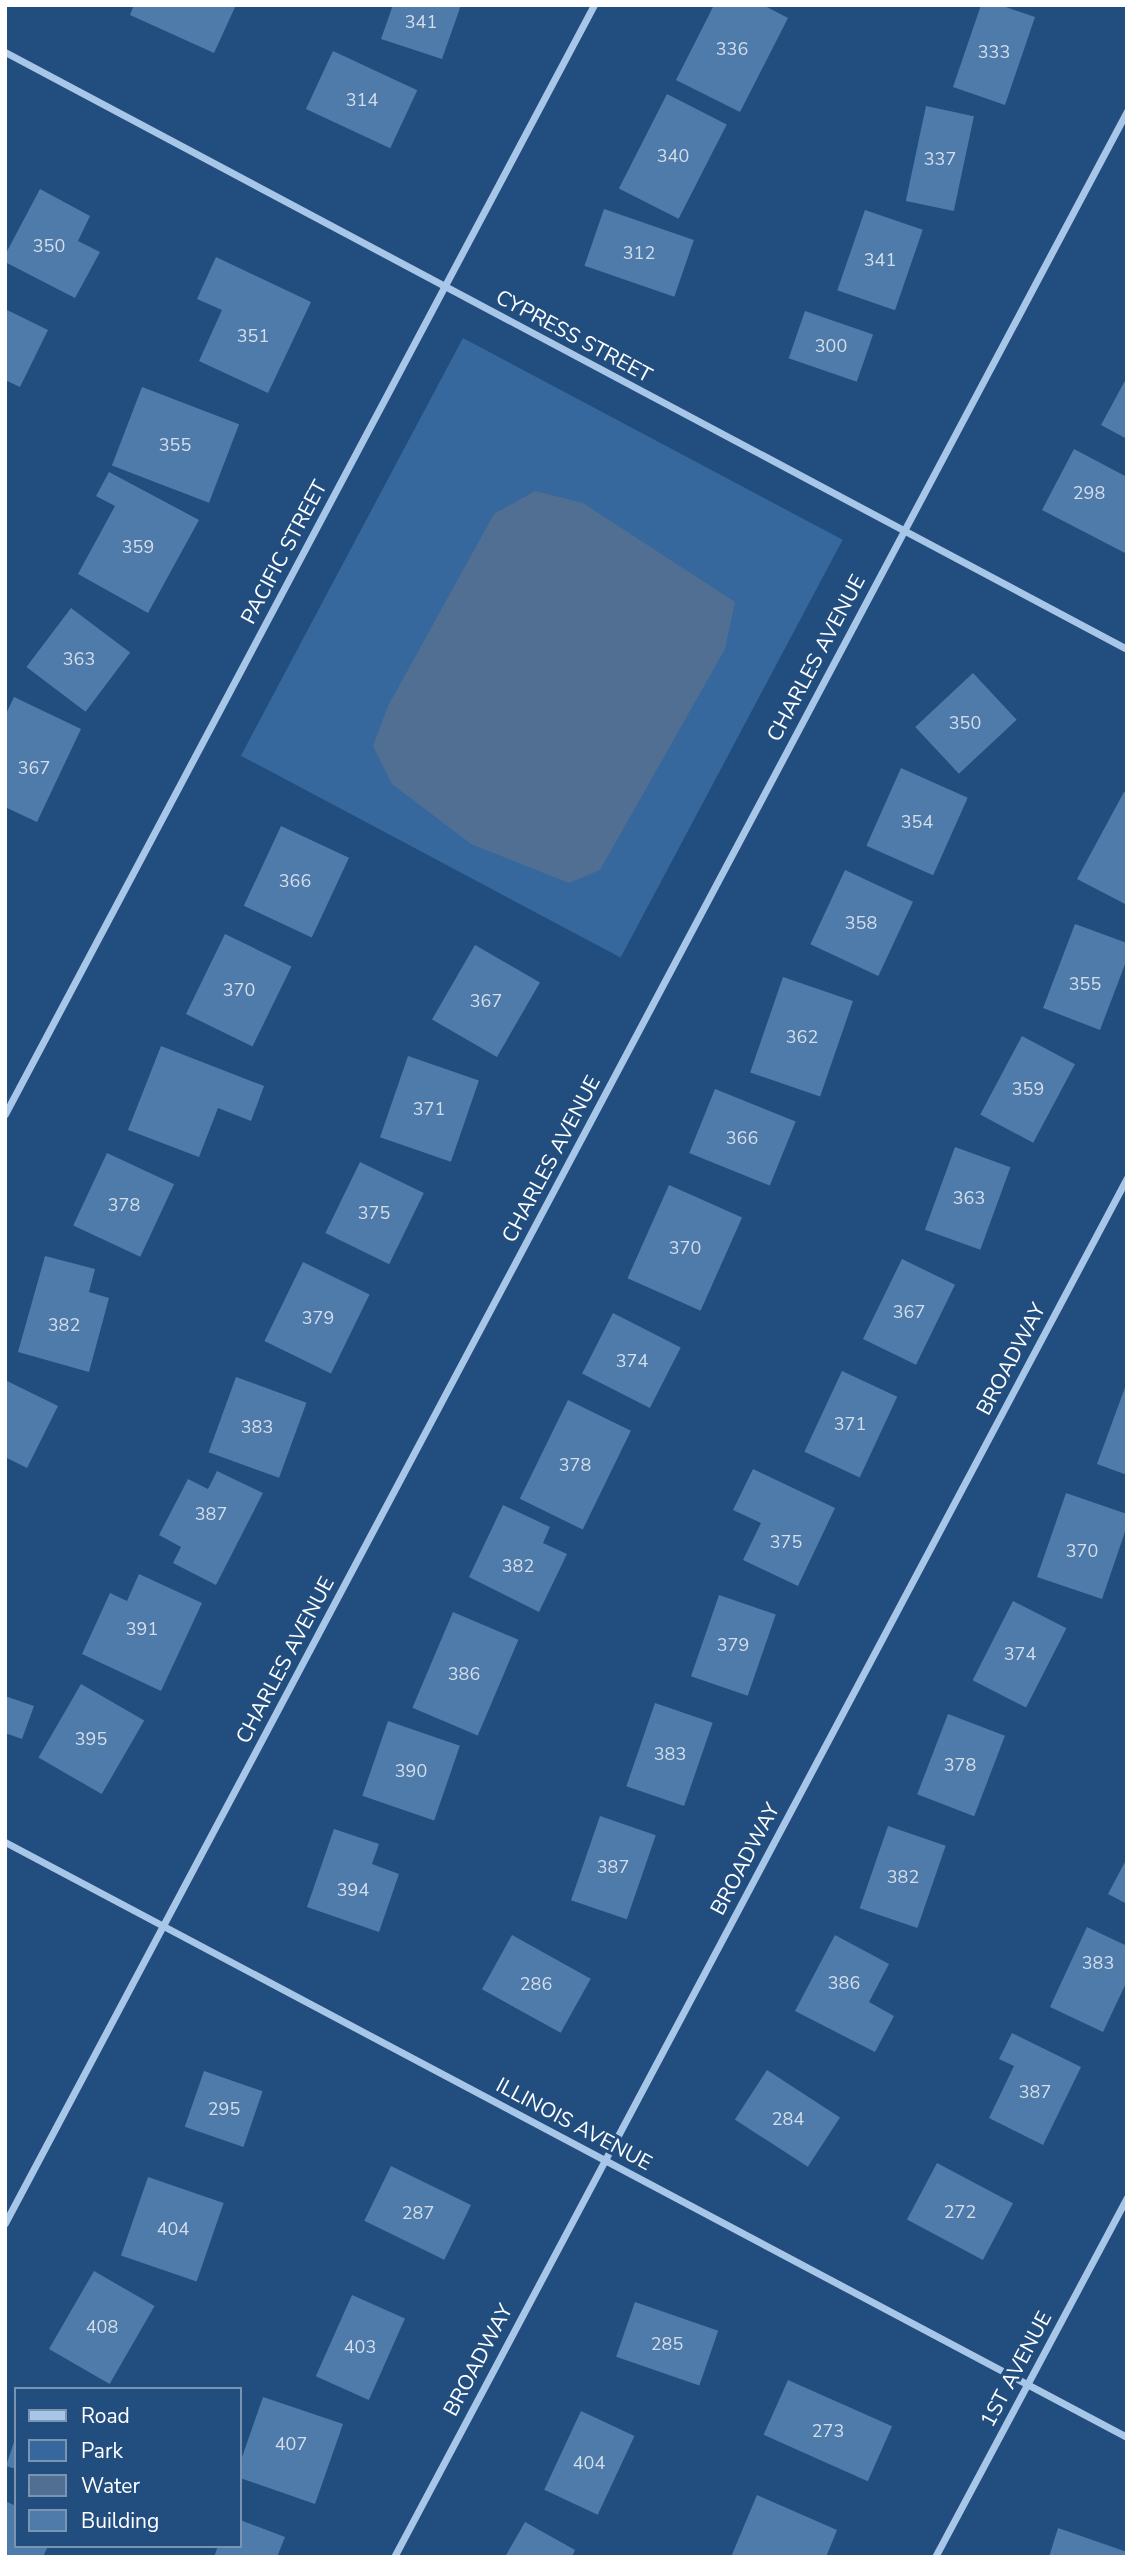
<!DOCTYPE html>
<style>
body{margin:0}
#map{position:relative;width:1132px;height:2562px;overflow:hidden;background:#224e7f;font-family:"Nunito Sans",sans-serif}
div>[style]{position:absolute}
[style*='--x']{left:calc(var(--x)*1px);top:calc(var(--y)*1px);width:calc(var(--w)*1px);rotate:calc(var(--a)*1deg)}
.green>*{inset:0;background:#37689d;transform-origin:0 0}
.water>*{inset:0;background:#506f93}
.building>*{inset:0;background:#4f7bab;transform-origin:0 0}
.street>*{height:7px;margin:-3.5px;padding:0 3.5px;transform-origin:3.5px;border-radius:3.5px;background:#a8c6e7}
span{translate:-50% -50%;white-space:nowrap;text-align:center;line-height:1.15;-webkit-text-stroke:6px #224e7f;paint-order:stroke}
.number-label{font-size:18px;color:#d3deea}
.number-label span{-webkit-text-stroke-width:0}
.street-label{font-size:21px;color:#fff}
.frame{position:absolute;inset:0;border:7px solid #fff;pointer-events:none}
.legend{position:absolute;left:14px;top:2387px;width:228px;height:161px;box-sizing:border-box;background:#224e7f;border:2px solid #7a95b2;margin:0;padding:9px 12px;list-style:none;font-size:21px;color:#fff}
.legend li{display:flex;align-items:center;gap:14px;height:35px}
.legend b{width:35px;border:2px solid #7a95b2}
</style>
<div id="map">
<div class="green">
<i style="left:463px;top:338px;width:430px;height:473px;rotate:28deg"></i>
</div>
<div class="water">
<i style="clip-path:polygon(535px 491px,583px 503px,735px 602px,725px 649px,600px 870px,569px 883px,471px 844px,392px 784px,373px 746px,388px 706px,494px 514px)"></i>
</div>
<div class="building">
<i style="clip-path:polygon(134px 5px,236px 5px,214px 53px,130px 15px)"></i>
<i style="clip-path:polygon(393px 5px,461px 5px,442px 59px,381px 39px)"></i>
<i style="clip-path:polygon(714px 5px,763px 5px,788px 18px,740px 112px,676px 80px)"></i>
<i style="clip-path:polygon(981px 5px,1000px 5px,1035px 17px,1005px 105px,953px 87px)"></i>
<i style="left:333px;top:51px;width:93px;height:64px;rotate:25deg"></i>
<i style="left:667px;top:94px;width:67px;height:106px;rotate:27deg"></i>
<i style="left:926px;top:106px;width:49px;height:97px;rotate:12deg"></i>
<i style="clip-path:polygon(40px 189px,90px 216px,78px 241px,100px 252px,75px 298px,5px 262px,5px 255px)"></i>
<i style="left:604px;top:209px;width:95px;height:60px;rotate:19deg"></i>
<i style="left:865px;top:210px;width:61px;height:85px;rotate:19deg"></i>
<i style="clip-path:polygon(216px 257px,311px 302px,268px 393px,199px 361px,222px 310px,197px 299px)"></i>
<i style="clip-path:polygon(5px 309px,48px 330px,20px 387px,5px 380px)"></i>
<i style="left:805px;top:311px;width:72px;height:50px;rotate:19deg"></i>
<i style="clip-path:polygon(1127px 377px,1127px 439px,1101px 425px)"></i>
<i style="left:142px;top:387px;width:104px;height:84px;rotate:21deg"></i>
<i style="clip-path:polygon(1074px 449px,1127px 477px,1127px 554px,1042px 510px)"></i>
<i style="clip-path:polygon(109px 472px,199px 520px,148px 613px,78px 574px,115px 506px,96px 496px)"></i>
<i style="left:71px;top:608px;width:74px;height:74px;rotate:37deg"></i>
<i style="left:973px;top:673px;width:64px;height:79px;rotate:47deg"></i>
<i style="clip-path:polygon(14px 697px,81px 729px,37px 822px,5px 807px,5px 716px)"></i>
<i style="left:901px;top:768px;width:73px;height:85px;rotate:24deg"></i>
<i style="clip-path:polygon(1124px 792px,1127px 793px,1127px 905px,1077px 879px)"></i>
<i style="left:281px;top:826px;width:75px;height:88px;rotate:25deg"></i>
<i style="left:845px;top:870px;width:75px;height:82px;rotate:25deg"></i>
<i style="clip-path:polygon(1075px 924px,1127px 943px,1127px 959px,1100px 1030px,1043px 1008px)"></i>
<i style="left:225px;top:934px;width:74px;height:89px;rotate:26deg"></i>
<i style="left:475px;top:945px;width:75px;height:86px;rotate:30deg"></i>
<i style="left:783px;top:977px;width:74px;height:101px;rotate:19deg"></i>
<i style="left:1022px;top:1036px;width:60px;height:89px;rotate:28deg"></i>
<i style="clip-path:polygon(161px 1046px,264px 1086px,251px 1121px,218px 1108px,199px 1157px,128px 1130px)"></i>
<i style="left:408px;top:1056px;width:75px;height:86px;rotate:19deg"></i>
<i style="left:715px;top:1089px;width:87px;height:69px;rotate:22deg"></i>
<i style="left:955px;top:1147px;width:59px;height:88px;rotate:20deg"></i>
<i style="left:107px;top:1153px;width:74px;height:80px;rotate:25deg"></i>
<i style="left:360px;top:1162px;width:71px;height:79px;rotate:26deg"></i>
<i style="left:669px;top:1185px;width:80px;height:102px;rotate:24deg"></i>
<i style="clip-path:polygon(45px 1256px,95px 1269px,89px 1292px,109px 1298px,89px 1372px,18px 1352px)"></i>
<i style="left:902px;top:1259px;width:59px;height:89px;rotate:26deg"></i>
<i style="left:303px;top:1262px;width:74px;height:88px;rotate:26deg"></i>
<i style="left:613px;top:1313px;width:76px;height:68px;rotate:27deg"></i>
<i style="left:842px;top:1371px;width:61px;height:89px;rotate:25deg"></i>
<i style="left:236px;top:1377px;width:75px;height:80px;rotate:20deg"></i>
<i style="clip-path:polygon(5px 1380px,58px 1406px,27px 1468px,5px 1457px)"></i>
<i style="clip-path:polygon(1127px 1382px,1127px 1475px,1097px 1464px)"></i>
<i style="left:568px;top:1400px;width:70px;height:110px;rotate:26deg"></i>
<i style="clip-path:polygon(753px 1469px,835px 1508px,798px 1586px,743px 1560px,761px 1523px,733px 1510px)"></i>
<i style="clip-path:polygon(217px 1471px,263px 1493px,216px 1585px,173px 1563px,181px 1547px,159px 1535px,188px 1479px,208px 1489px)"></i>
<i style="clip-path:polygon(1066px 1493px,1127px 1514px,1127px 1526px,1102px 1599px,1037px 1577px)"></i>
<i style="clip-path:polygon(503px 1505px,550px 1527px,543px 1543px,567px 1554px,539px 1612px,469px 1577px)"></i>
<i style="clip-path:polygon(139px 1574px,202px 1603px,161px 1691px,82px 1654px,110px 1593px,127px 1601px)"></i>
<i style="left:719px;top:1595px;width:60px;height:86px;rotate:19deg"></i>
<i style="left:1013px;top:1601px;width:60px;height:89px;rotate:27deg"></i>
<i style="left:453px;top:1612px;width:71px;height:104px;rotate:23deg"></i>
<i style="left:81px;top:1684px;width:73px;height:85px;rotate:30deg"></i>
<i style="clip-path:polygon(5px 1696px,34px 1706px,22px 1739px,5px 1733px)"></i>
<i style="left:655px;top:1703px;width:61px;height:88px;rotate:19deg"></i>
<i style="left:948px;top:1714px;width:61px;height:86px;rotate:21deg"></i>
<i style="left:388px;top:1721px;width:76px;height:79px;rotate:19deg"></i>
<i style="left:600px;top:1816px;width:59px;height:89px;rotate:19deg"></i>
<i style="left:888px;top:1826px;width:61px;height:87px;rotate:19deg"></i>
<i style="clip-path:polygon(334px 1829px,379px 1844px,372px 1864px,399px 1874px,379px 1932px,307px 1907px)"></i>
<i style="clip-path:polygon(1127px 1858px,1127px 1904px,1108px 1894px)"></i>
<i style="clip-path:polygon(1087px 1927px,1127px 1946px,1127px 1981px,1103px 2032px,1050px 2007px)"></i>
<i style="left:512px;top:1935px;width:90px;height:62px;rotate:29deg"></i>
<i style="clip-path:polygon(835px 1935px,889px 1964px,869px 2002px,894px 2016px,875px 2052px,795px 2011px)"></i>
<i style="clip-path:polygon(1012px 2033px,1081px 2067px,1043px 2145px,989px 2118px,1014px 2066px,999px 2059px)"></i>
<i style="left:767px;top:2070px;width:87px;height:59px;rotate:33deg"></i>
<i style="left:204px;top:2071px;width:62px;height:59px;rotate:19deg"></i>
<i style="left:937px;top:2163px;width:86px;height:64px;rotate:28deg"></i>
<i style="left:391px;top:2166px;width:89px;height:61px;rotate:26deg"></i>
<i style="left:148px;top:2177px;width:80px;height:83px;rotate:19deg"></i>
<i style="left:94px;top:2271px;width:70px;height:90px;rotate:30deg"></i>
<i style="left:352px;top:2295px;width:58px;height:89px;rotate:24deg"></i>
<i style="left:635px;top:2302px;width:88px;height:58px;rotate:19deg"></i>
<i style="left:788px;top:2380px;width:114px;height:60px;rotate:24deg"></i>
<i style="clip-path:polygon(263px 2397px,343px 2424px,315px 2504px,240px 2478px,240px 2463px)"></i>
<i style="left:581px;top:2411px;width:59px;height:87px;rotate:25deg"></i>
<i style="clip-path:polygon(15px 2439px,16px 2439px,16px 2469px,6px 2466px)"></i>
<i style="clip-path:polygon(757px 2495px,837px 2530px,826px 2557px,731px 2557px)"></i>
<i style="clip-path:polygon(5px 2501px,16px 2506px,16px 2546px,48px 2546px,43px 2557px,5px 2557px)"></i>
<i style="clip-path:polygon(240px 2520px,285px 2537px,277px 2557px,214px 2557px,218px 2546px,240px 2546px)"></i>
<i style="clip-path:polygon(525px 2522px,575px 2550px,572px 2557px,505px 2557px)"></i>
<i style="clip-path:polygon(1058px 2528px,1127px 2552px,1127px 2557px,1049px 2557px)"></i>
</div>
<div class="street">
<i style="--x:5;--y:52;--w:1271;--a:28.02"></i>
<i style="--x:5;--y:1114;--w:1256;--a:-62.03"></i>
<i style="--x:5;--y:1842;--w:1270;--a:27.94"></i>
<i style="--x:5;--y:2223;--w:2392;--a:-62.02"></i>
<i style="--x:394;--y:2557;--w:1562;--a:-62.01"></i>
<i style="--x:935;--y:2557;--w:407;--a:-61.9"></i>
</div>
<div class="number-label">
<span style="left:421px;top:22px">341</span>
<span style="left:732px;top:49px">336</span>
<span style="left:994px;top:52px">333</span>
<span style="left:362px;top:100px">314</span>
<span style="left:673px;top:156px">340</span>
<span style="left:940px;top:159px">337</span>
<span style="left:49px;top:246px">350</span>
<span style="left:639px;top:253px">312</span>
<span style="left:880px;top:260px">341</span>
<span style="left:253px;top:336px">351</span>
<span style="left:831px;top:346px">300</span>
<span style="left:175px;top:445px">355</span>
<span style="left:1089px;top:493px">298</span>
<span style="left:138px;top:547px">359</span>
<span style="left:79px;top:659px">363</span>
<span style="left:965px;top:723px">350</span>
<span style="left:34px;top:768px">367</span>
<span style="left:917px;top:822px">354</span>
<span style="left:295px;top:881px">366</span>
<span style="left:861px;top:923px">358</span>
<span style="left:1085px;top:984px">355</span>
<span style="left:239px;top:990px">370</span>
<span style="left:486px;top:1001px">367</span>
<span style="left:802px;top:1037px">362</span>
<span style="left:1028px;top:1089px">359</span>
<span style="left:429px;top:1109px">371</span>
<span style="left:742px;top:1138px">366</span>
<span style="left:969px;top:1198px">363</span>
<span style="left:124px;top:1205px">378</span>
<span style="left:374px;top:1213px">375</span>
<span style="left:685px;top:1248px">370</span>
<span style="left:909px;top:1312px">367</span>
<span style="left:318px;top:1318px">379</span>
<span style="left:64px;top:1325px">382</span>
<span style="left:632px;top:1361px">374</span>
<span style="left:850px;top:1424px">371</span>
<span style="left:257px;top:1427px">383</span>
<span style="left:575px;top:1465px">378</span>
<span style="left:211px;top:1514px">387</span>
<span style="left:786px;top:1542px">375</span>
<span style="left:1082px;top:1551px">370</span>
<span style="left:518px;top:1566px">382</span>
<span style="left:142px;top:1629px">391</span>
<span style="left:733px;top:1645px">379</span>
<span style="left:1020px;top:1654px">374</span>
<span style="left:464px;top:1674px">386</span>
<span style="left:91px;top:1739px">395</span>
<span style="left:670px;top:1754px">383</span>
<span style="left:960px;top:1765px">378</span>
<span style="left:411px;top:1771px">390</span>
<span style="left:613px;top:1867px">387</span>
<span style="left:903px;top:1877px">382</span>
<span style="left:353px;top:1890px">394</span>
<span style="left:1098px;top:1963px">383</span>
<span style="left:844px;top:1983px">386</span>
<span style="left:536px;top:1984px">286</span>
<span style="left:1035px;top:2092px">387</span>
<span style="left:224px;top:2109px">295</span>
<span style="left:788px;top:2119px">284</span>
<span style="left:960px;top:2212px">272</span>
<span style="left:418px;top:2213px">287</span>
<span style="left:173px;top:2229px">404</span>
<span style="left:102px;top:2327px">408</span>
<span style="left:667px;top:2344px">285</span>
<span style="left:360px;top:2347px">403</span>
<span style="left:828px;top:2431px">273</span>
<span style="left:291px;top:2444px">407</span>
<span style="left:589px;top:2463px">404</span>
</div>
<div class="street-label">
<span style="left:574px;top:336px;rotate:28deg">CYPRESS STREET</span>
<span style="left:284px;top:552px;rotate:-62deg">PACIFIC STREET</span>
<span style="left:816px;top:658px;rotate:-62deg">CHARLES AVENUE</span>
<span style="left:551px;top:1159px;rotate:-62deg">CHARLES AVENUE</span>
<span style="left:1011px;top:1359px;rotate:-62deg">BROADWAY</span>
<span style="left:285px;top:1660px;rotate:-62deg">CHARLES AVENUE</span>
<span style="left:745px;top:1859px;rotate:-62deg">BROADWAY</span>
<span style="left:574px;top:2124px;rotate:28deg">ILLINOIS AVENUE</span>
<span style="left:478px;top:2360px;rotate:-62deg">BROADWAY</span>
<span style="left:1016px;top:2369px;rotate:-62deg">1ST AVENUE</span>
</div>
<div class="frame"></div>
<ul class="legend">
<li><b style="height:9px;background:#a8c6e7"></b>Road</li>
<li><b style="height:19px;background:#37689d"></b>Park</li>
<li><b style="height:19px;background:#506f93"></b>Water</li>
<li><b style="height:19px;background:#4f7bab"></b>Building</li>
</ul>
</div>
